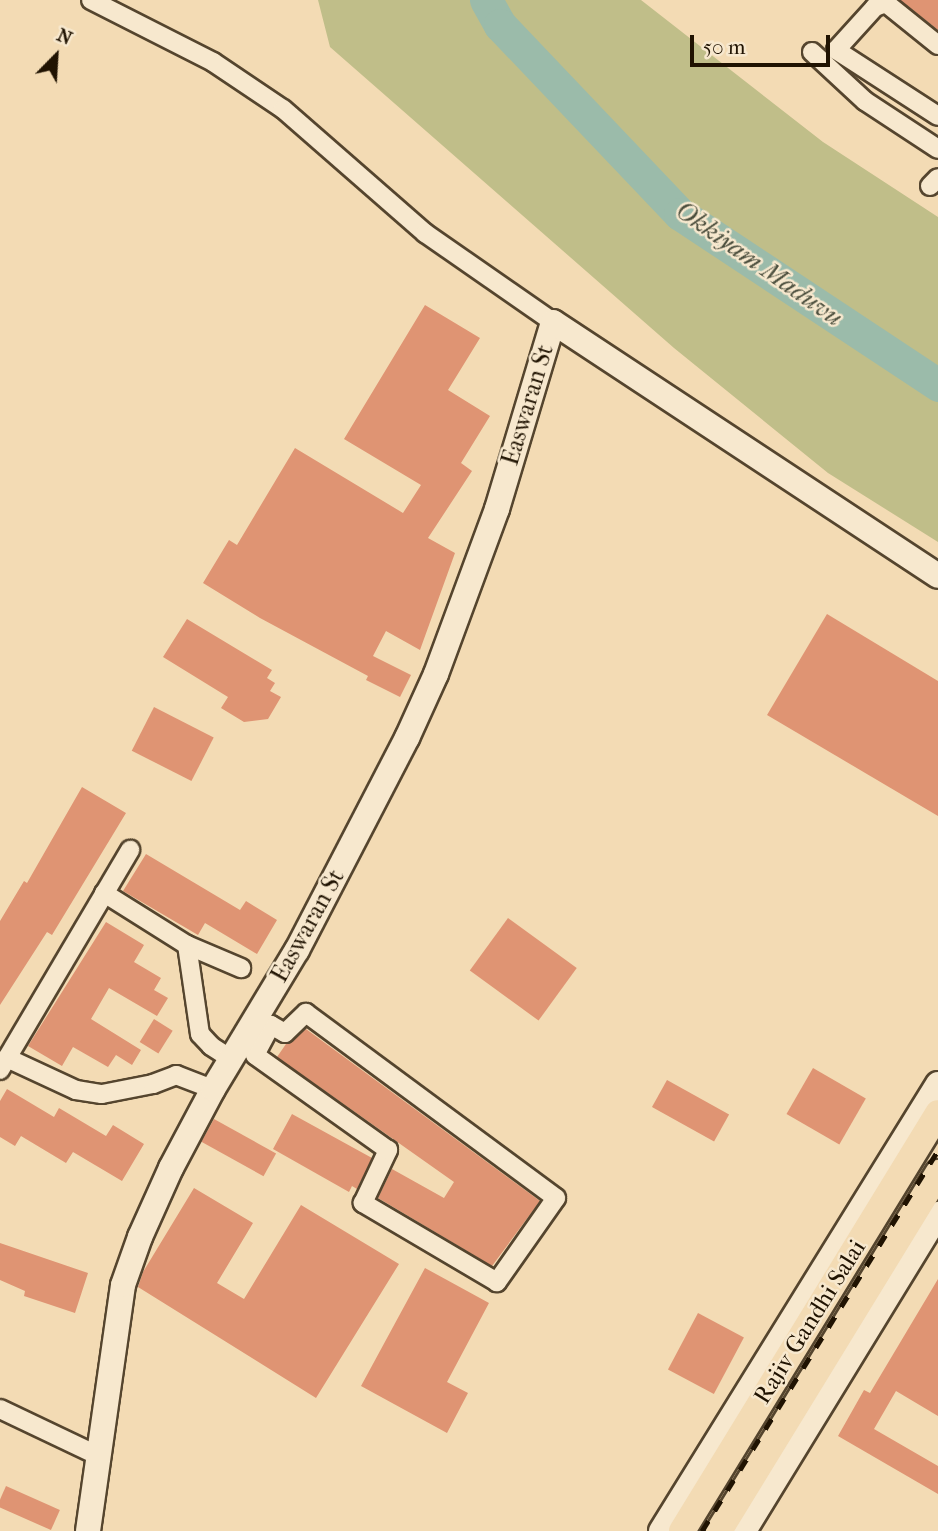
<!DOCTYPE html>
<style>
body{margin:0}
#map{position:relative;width:938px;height:1531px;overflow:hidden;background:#f3dbb4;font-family:"IM FELL French Canon",serif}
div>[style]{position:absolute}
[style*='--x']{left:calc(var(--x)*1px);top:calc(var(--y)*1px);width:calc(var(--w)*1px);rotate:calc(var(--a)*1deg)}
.green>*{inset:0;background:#c0be89}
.river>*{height:33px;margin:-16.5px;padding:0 16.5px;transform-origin:16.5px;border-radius:16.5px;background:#9bbbaa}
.building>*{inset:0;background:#df9473;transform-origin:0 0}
.roads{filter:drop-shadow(2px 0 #55452e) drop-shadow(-2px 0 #55452e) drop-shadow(0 2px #55452e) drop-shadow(0 -2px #55452e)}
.street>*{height:18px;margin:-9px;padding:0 9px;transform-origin:9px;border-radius:9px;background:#f7e8ce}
.secondary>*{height:24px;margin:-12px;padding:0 12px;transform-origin:12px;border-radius:12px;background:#f7e8ce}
.primary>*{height:26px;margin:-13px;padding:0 13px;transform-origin:13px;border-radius:13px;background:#f3dbb4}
.rail>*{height:5px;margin-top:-2.5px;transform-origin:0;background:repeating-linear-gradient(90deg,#201302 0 12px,transparent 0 24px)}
span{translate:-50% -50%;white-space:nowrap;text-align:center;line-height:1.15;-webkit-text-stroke:5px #f7e8ce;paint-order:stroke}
.street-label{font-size:24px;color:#201302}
.water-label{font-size:26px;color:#4b4e3d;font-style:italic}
.north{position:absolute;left:21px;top:21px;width:70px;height:70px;-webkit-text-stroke:5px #f7e8ce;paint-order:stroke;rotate:24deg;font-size:19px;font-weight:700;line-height:28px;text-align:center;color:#201302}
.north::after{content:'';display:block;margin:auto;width:24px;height:32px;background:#201302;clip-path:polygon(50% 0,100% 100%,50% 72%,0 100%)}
.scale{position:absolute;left:690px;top:35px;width:140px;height:32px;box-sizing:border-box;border:4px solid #201302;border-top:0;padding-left:9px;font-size:21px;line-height:24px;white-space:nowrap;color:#201302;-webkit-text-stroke:5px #f7e8ce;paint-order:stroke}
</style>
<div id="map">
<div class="green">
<i style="clip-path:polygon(318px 0,641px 0,823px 142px,938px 217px,938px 542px,828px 473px,674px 348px,330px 47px)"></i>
</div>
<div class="river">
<i style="--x:486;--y:0;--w:29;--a:61"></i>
<i style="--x:500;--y:25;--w:261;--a:46.4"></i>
<i style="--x:680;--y:214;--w:310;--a:33.5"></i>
</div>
<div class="building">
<i style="clip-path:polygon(900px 0,938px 0,938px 30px)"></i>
<i style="clip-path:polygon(425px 305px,480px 338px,448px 390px,490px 416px,461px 463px,472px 471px,428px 538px,455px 553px,420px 650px,386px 631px,373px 656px,411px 675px,400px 697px,366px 680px,368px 676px,260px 618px,203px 583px,229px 540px,237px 545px,295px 448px,403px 513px,421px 485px,344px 439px)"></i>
<i style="clip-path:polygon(827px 614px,938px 681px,938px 816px,767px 715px)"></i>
<i style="clip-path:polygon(187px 619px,272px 670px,267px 678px,275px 683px,270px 691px,281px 697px,268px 719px,244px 722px,221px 708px,228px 697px,163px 657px)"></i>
<i style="left:154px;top:707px;width:67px;height:49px;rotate:27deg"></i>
<i style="clip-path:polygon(82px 787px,126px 813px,52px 935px,47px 932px,0 1005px,0 921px,24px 881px,27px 883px)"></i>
<i style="clip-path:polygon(146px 854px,240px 910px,246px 901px,277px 920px,257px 954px,205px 923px,198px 935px,123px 891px)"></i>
<i style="left:508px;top:918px;width:85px;height:65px;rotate:36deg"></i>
<i style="clip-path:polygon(106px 922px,144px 945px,134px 962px,161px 978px,154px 990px,168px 998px,157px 1016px,109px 988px,91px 1019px,141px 1050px,132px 1065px,116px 1055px,108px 1067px,73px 1047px,62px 1066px,28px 1046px)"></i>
<i style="left:154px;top:1019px;width:22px;height:27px;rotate:32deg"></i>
<i style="clip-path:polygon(306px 1029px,540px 1201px,492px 1266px,378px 1198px,392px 1169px,444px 1198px,454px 1182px,277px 1057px,286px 1044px)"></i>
<i style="left:813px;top:1068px;width:61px;height:53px;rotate:30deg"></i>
<i style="left:667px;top:1080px;width:71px;height:31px;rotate:29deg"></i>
<i style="clip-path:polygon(7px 1089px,54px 1117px,59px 1108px,106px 1136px,113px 1125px,144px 1144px,122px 1181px,73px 1152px,66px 1163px,21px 1136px,15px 1146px,0 1137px,0 1101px)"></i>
<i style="clip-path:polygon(292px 1114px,372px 1158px,357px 1189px,352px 1186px,349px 1192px,273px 1149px)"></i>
<i style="left:214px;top:1119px;width:71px;height:26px;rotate:29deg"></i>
<i style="clip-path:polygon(194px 1188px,253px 1223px,217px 1283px,244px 1299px,301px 1205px,399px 1264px,316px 1398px,138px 1287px,143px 1272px)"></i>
<i style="clip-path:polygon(0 1243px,88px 1273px,75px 1313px,24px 1296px,25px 1291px,0 1280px)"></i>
<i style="clip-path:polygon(425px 1268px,489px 1303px,447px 1382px,468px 1393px,447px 1433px,361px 1386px)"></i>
<i style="clip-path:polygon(938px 1279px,938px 1416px,896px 1391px,874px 1429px,938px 1466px,938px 1494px,838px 1436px,864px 1390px,870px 1393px)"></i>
<i style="left:698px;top:1313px;width:52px;height:64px;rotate:28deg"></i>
<i style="left:6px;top:1486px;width:59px;height:22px;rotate:24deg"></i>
</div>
<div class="roads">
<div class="street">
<i style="--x:91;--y:0;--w:137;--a:26.9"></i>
<i style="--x:213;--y:62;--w:84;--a:33.9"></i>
<i style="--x:283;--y:109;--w:189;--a:41.1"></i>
<i style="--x:425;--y:233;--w:156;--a:34.8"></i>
<i style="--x:938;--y:45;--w:67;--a:-141.1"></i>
<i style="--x:886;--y:3;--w:12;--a:160"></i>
<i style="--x:875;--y:7;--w:58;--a:132.2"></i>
<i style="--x:836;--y:50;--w:121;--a:32.9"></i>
<i style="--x:812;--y:52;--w:72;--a:42.8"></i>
<i style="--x:865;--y:101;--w:87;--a:33.3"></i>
<i style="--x:930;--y:186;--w:11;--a:-45"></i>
<i style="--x:104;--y:893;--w:98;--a:32.1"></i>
<i style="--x:187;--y:945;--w:90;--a:81.7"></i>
<i style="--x:200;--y:1034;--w:16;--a:47"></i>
<i style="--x:211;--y:1046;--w:24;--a:33"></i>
<i style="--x:187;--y:945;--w:59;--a:23.1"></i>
<i style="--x:306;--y:1013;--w:311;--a:36.5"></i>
<i style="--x:556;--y:1198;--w:103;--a:125.1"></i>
<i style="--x:497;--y:1282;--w:156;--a:-149.5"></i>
<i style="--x:363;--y:1203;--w:59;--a:-64.7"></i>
<i style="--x:388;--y:1150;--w:163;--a:-144.5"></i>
<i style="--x:255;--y:1055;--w:34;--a:-62"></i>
<i style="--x:271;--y:1025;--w:16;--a:30"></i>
<i style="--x:285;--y:1033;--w:29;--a:-44"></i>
<i style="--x:7;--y:1058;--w:76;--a:24.9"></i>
<i style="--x:76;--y:1090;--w:26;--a:9"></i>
<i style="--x:102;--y:1094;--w:52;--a:-11.1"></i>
<i style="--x:153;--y:1084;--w:25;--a:-21"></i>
<i style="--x:176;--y:1075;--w:40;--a:21"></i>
<i style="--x:0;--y:1070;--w:256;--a:-59.4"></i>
<i style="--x:0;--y:1409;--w:110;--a:25.4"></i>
</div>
<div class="secondary">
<i style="--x:88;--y:1531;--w:248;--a:-81.9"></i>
<i style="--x:123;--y:1285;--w:51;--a:-70.5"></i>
<i style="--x:140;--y:1237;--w:76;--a:-65.8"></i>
<i style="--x:171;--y:1168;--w:89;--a:-62"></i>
<i style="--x:213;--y:1089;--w:162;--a:-58.9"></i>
<i style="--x:297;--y:950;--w:239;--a:-62.6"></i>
<i style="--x:407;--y:738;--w:70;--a:-65.6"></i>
<i style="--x:436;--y:674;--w:176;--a:-69.7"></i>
<i style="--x:497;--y:509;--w:195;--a:-73.3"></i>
<i style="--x:553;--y:322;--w:461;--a:33.4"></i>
<i style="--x:661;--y:1531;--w:526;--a:-58.21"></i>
<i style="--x:744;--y:1531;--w:372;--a:-58.5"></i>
</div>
<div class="primary">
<i style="--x:682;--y:1531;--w:490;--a:-58.5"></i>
<i style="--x:719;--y:1531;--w:420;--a:-58.5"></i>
</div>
</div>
<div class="rail">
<i style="--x:702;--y:1531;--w:447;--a:-58.2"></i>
</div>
<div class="street-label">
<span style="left:528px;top:405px;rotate:-73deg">Easwaran St</span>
<span style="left:308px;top:926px;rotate:-61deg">Easwaran St</span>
<span style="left:810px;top:1322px;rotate:-58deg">Rajiv Gandhi Salai</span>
</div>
<div class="water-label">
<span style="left:759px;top:264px;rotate:35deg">Okkiyam Maduvu</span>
</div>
<div class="north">N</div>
<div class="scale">50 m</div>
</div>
